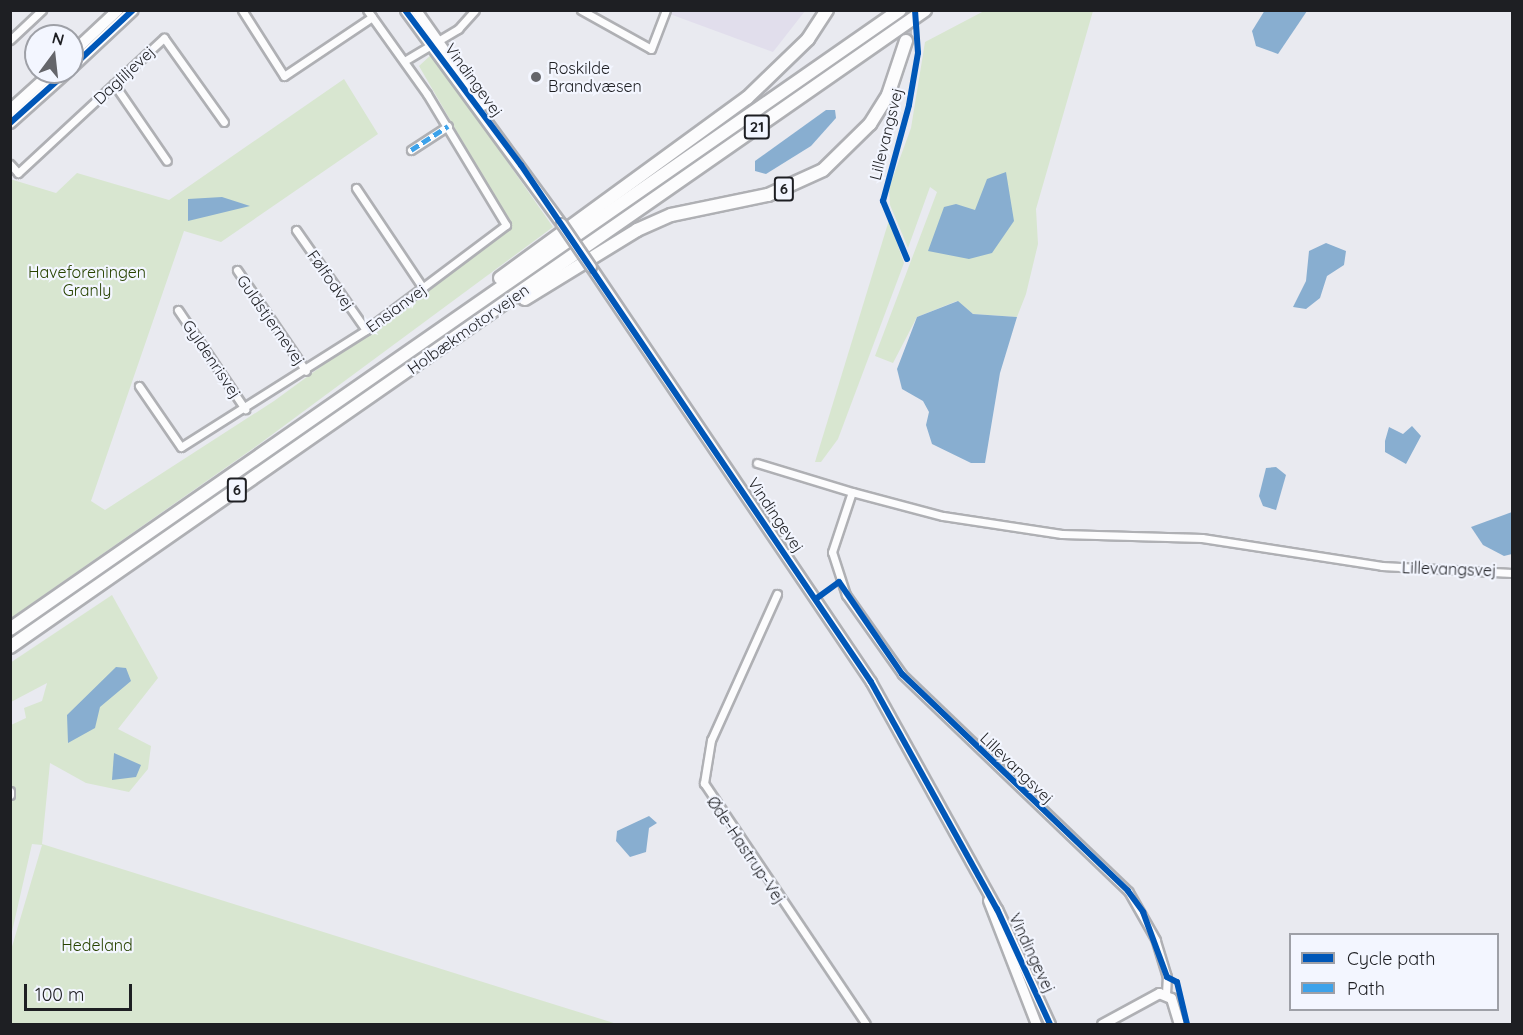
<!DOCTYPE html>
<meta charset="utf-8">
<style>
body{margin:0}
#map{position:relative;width:1523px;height:1035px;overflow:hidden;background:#e9eaf0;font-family:Quicksand,sans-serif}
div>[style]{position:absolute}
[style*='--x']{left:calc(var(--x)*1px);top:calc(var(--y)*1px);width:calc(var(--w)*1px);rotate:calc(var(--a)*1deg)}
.industrial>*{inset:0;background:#e1deec}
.green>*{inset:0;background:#d8e6d0}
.water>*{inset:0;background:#88aed0}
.highway-tunnel>*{height:12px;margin-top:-6px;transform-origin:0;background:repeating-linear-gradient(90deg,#c0c1c7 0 12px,transparent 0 18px)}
.roads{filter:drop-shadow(2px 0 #afb0b4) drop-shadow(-2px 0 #afb0b4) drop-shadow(0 2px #afb0b4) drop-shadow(0 -2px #afb0b4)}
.street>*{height:7px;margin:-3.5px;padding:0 3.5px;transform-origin:3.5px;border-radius:3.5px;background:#fcfcfd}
.secondary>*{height:9px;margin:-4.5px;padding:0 4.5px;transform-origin:4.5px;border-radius:4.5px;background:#fcfcfd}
.primary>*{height:10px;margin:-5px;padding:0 5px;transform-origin:5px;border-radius:5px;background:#fcfcfd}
.highway>*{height:12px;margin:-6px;padding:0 6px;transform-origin:6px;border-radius:6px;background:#fcfcfd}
.bridges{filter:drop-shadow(2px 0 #afb0b4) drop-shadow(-2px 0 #afb0b4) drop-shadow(0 2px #afb0b4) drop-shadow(0 -2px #afb0b4)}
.secondary-bridge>*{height:9px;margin:-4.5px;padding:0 4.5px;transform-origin:4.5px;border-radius:4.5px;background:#fcfcfd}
.quiet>*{height:4.5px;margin-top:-2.25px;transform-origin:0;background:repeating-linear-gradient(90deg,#3da2ea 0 9px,transparent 0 13.5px)}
.cycleway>*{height:6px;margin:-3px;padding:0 3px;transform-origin:3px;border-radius:3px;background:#0057b8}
.dots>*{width:16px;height:16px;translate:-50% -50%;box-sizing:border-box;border:3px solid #f3f6ff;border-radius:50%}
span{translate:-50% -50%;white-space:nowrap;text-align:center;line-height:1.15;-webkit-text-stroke:4.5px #f3f6ff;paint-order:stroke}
.shield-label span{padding:2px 4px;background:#f3f6ff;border:2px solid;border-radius:4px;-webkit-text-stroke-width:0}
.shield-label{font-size:15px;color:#1e1f23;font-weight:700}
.poi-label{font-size:16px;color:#1e1f23}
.left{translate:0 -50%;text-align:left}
.street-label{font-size:16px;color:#1e1f23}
.park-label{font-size:16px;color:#284300}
.frame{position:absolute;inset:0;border:12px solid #1e1f23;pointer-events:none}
.legend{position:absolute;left:1289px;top:933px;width:210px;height:78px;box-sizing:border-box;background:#f3f6ff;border:2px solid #9ea0a7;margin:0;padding:8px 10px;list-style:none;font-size:18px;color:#1e1f23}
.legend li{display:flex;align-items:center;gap:12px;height:30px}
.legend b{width:30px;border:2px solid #9ea0a7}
.north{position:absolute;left:24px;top:24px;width:60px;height:60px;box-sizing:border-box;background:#f3f6ff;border:2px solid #9ea0a7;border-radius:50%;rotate:15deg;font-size:16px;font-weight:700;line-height:24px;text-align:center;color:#1e1f23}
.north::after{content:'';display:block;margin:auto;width:21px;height:27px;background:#65666b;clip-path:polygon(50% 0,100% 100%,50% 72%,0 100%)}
.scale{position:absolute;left:24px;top:984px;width:108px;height:27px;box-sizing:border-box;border:3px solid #1e1f23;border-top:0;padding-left:8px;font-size:18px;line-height:21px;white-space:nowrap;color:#1e1f23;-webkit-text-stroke:4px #f3f6ff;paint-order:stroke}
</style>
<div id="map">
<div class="industrial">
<i style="clip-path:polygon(659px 10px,805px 11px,773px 52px)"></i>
</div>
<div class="green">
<i style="clip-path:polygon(984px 11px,1093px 11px,1036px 209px,1038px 244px,1026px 294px,1017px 317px,973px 314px,957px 301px,917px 317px,893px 363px,875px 356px,937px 192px,930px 187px,908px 248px,890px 205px,889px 188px,911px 128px,925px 42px)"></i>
<i style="clip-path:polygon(432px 54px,553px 227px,258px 445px,11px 618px,10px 179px,56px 193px,77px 173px,169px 200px,344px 79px,378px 134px,221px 242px,184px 231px,91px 501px,105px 510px,274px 401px,512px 227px,419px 66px)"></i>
<i style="clip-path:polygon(889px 220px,904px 263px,838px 439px,821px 462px,815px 462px)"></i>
<i style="clip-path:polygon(112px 595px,158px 678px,118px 729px,151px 746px,148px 769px,129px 792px,86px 783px,50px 763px,42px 844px,617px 1024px,11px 1024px,11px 950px,42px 845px,32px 844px,11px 936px,11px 725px,26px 718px,24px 708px,42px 701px,47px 683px,11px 702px,10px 663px)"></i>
</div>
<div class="water">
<i style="clip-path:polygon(1265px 10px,1307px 11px,1278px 54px,1256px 46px,1252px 31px)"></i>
<i style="clip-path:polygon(826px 110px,835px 110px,836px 118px,811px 146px,766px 174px,755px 171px,755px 161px)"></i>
<i style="clip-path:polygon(1006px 172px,1014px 221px,992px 253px,969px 259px,928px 251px,944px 207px,956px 204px,975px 210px,987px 179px)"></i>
<i style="clip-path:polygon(222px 197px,250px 206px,188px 221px,188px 199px)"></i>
<i style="clip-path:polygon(1326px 243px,1346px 251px,1344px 265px,1327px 276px,1320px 298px,1306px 309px,1293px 307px,1306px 281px,1309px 251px)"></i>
<i style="clip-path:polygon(958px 301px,973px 314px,1017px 317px,1000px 373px,985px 463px,971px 463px,932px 444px,926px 425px,929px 412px,923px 401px,902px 389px,897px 369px,917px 317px)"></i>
<i style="clip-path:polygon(1412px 426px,1421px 436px,1406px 464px,1385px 452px,1385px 441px,1389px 427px,1403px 434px)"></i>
<i style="clip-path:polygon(1276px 467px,1286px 475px,1276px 510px,1263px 506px,1259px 496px,1266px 468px)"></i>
<i style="clip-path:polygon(1512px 512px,1512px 554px,1504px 556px,1483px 545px,1471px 527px)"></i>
<i style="clip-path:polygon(116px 667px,126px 668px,131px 681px,100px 707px,95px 728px,68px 743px,67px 715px)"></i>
<i style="clip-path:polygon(114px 753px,141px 765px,136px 777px,112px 780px)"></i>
<i style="clip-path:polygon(649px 816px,657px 823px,649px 828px,646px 852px,630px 857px,616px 841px,617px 831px)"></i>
</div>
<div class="highway-tunnel">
<i style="--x:906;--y:41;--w:31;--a:-90"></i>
</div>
<div class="roads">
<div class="street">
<i style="--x:242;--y:10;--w:78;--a:57.5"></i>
<i style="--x:284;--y:76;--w:106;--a:-33.8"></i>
<i style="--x:581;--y:10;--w:80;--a:29.1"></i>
<i style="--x:651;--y:49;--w:42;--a:-69"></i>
<i style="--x:10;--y:40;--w:44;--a:-43.2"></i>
<i style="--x:406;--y:60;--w:61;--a:-30.8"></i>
<i style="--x:458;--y:29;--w:25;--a:-48"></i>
<i style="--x:114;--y:84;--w:93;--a:55.5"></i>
<i style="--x:411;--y:150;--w:44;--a:-33"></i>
<i style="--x:10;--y:164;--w:12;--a:48"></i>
<i style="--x:18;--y:173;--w:199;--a:-42.8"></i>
<i style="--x:164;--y:38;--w:103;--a:54.5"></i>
<i style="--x:356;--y:188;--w:120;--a:56.2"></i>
<i style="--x:296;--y:230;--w:122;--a:55"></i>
<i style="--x:237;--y:270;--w:122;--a:55.7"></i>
<i style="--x:178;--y:310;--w:120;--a:55.9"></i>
<i style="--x:139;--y:386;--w:74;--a:55.5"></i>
<i style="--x:181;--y:447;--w:219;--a:-32.3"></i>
<i style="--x:366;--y:330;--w:175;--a:-36.9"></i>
<i style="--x:506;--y:225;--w:153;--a:-121.1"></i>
<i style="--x:427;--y:94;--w:103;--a:-125.5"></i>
<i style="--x:757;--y:463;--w:99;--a:17"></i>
<i style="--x:777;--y:594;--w:160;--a:114.3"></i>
<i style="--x:711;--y:740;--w:44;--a:99.2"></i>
<i style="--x:704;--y:783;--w:290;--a:56.1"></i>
<i style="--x:10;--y:791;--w:4;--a:90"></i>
<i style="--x:1166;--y:994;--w:17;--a:-87"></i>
<i style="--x:1167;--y:977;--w:39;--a:-107"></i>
<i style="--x:1156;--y:940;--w:56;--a:-119.7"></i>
<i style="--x:1128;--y:891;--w:313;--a:-136.2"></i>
<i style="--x:902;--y:674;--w:97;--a:-125.3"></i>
<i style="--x:846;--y:595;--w:45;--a:-108"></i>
<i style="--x:832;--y:552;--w:63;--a:-71.6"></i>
<i style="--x:852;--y:492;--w:94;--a:14.8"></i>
<i style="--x:943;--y:516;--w:120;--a:8.6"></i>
<i style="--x:1062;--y:534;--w:140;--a:1.6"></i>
<i style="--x:1202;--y:538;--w:182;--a:8.8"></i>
<i style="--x:1382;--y:566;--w:130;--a:3.1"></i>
</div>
<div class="secondary">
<i style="--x:405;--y:10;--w:264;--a:53.8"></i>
<i style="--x:416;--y:10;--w:116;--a:54.8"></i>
<i style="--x:591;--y:267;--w:501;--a:55.99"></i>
<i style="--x:871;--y:682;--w:260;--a:61"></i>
<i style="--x:997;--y:909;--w:127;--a:65.3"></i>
<i style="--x:988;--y:900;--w:133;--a:68.8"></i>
<i style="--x:1102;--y:1024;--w:65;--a:-28.5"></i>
<i style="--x:1159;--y:993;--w:13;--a:23"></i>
<i style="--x:1171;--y:998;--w:27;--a:73"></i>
</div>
<div class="primary">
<i style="--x:72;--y:53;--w:63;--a:-43.1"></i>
<i style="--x:72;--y:67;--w:83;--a:-43.1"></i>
<i style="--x:10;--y:110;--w:57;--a:-42.1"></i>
<i style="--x:10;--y:123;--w:76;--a:-41.8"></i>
</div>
<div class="highway">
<i style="--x:500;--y:278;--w:306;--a:-36.1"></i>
<i style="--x:747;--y:98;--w:85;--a:-44"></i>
<i style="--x:808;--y:39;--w:35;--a:-57"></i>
<i style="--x:525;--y:299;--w:132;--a:-31.6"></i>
<i style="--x:637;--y:230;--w:37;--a:-24"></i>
<i style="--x:671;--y:215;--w:99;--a:-11.7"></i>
<i style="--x:768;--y:195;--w:60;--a:-24.4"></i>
<i style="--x:823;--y:170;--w:66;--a:-44.4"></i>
<i style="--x:870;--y:124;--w:34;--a:-58"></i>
<i style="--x:888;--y:95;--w:57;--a:-71.6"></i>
<i style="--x:10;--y:629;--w:1084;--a:-34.82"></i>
<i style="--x:10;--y:647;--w:1115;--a:-34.84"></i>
</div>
</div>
<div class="bridges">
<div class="secondary-bridge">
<i style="--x:561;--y:223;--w:53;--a:55.7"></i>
</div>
</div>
<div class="quiet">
<i style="--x:411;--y:150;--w:44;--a:-33"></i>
</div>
<div class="cycleway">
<i style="--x:405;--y:10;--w:194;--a:53.2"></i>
<i style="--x:521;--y:165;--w:624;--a:55.9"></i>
<i style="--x:871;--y:682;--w:260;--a:61"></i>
<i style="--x:997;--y:909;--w:127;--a:65.3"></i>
<i style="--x:72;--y:67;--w:83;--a:-43.1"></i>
<i style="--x:10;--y:123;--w:76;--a:-41.8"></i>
<i style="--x:907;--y:259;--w:63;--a:-112.5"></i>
<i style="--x:883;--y:201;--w:99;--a:-74.8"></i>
<i style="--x:909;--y:105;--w:53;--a:-80.2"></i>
<i style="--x:918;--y:53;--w:43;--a:-94"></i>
<i style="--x:817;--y:598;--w:27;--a:-36"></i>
<i style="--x:839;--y:582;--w:112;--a:55.6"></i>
<i style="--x:902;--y:674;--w:313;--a:43.8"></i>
<i style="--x:1128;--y:891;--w:26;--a:54"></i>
<i style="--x:1143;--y:912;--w:69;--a:69.7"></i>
<i style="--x:1167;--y:977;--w:11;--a:27"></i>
<i style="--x:1177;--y:982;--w:43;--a:76.6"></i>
</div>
<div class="dots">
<i style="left:536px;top:77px;background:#65666b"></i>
</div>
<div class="shield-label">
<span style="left:757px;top:127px">21</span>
<span style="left:784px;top:189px">6</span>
<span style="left:237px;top:490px">6</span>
</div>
<div class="poi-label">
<span class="left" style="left:548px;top:77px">Roskilde<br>Brandvæsen</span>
</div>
<div class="street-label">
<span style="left:124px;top:75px;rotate:-43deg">Dagliljevej</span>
<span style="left:474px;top:80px;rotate:54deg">Vindingevej</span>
<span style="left:886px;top:134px;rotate:-76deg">Lillevangsvej</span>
<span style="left:331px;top:280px;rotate:55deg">Følfodvej</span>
<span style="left:396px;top:308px;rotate:-36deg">Ensianvej</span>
<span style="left:271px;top:320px;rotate:55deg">Guldstjernevej</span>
<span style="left:468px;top:329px;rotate:-35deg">Holbækmotorvejen</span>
<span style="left:212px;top:359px;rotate:56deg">Gyldenrisvej</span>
<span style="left:776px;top:515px;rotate:56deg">Vindingevej</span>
<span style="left:1449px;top:569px;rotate:2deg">Lillevangsvej</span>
<span style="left:1017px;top:768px;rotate:44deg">Lillevangsvej</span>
<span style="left:746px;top:850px;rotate:56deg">Øde-Hastrup-Vej</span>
<span style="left:1032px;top:953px;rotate:65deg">Vindingevej</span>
</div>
<div class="park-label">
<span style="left:87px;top:281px">Haveforeningen<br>Granly</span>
<span style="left:97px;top:945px">Hedeland</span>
</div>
<div class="frame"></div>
<ul class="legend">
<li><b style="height:8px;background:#0057b8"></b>Cycle path</li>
<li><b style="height:8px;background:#3da2ea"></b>Path</li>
</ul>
<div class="north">N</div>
<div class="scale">100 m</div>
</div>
